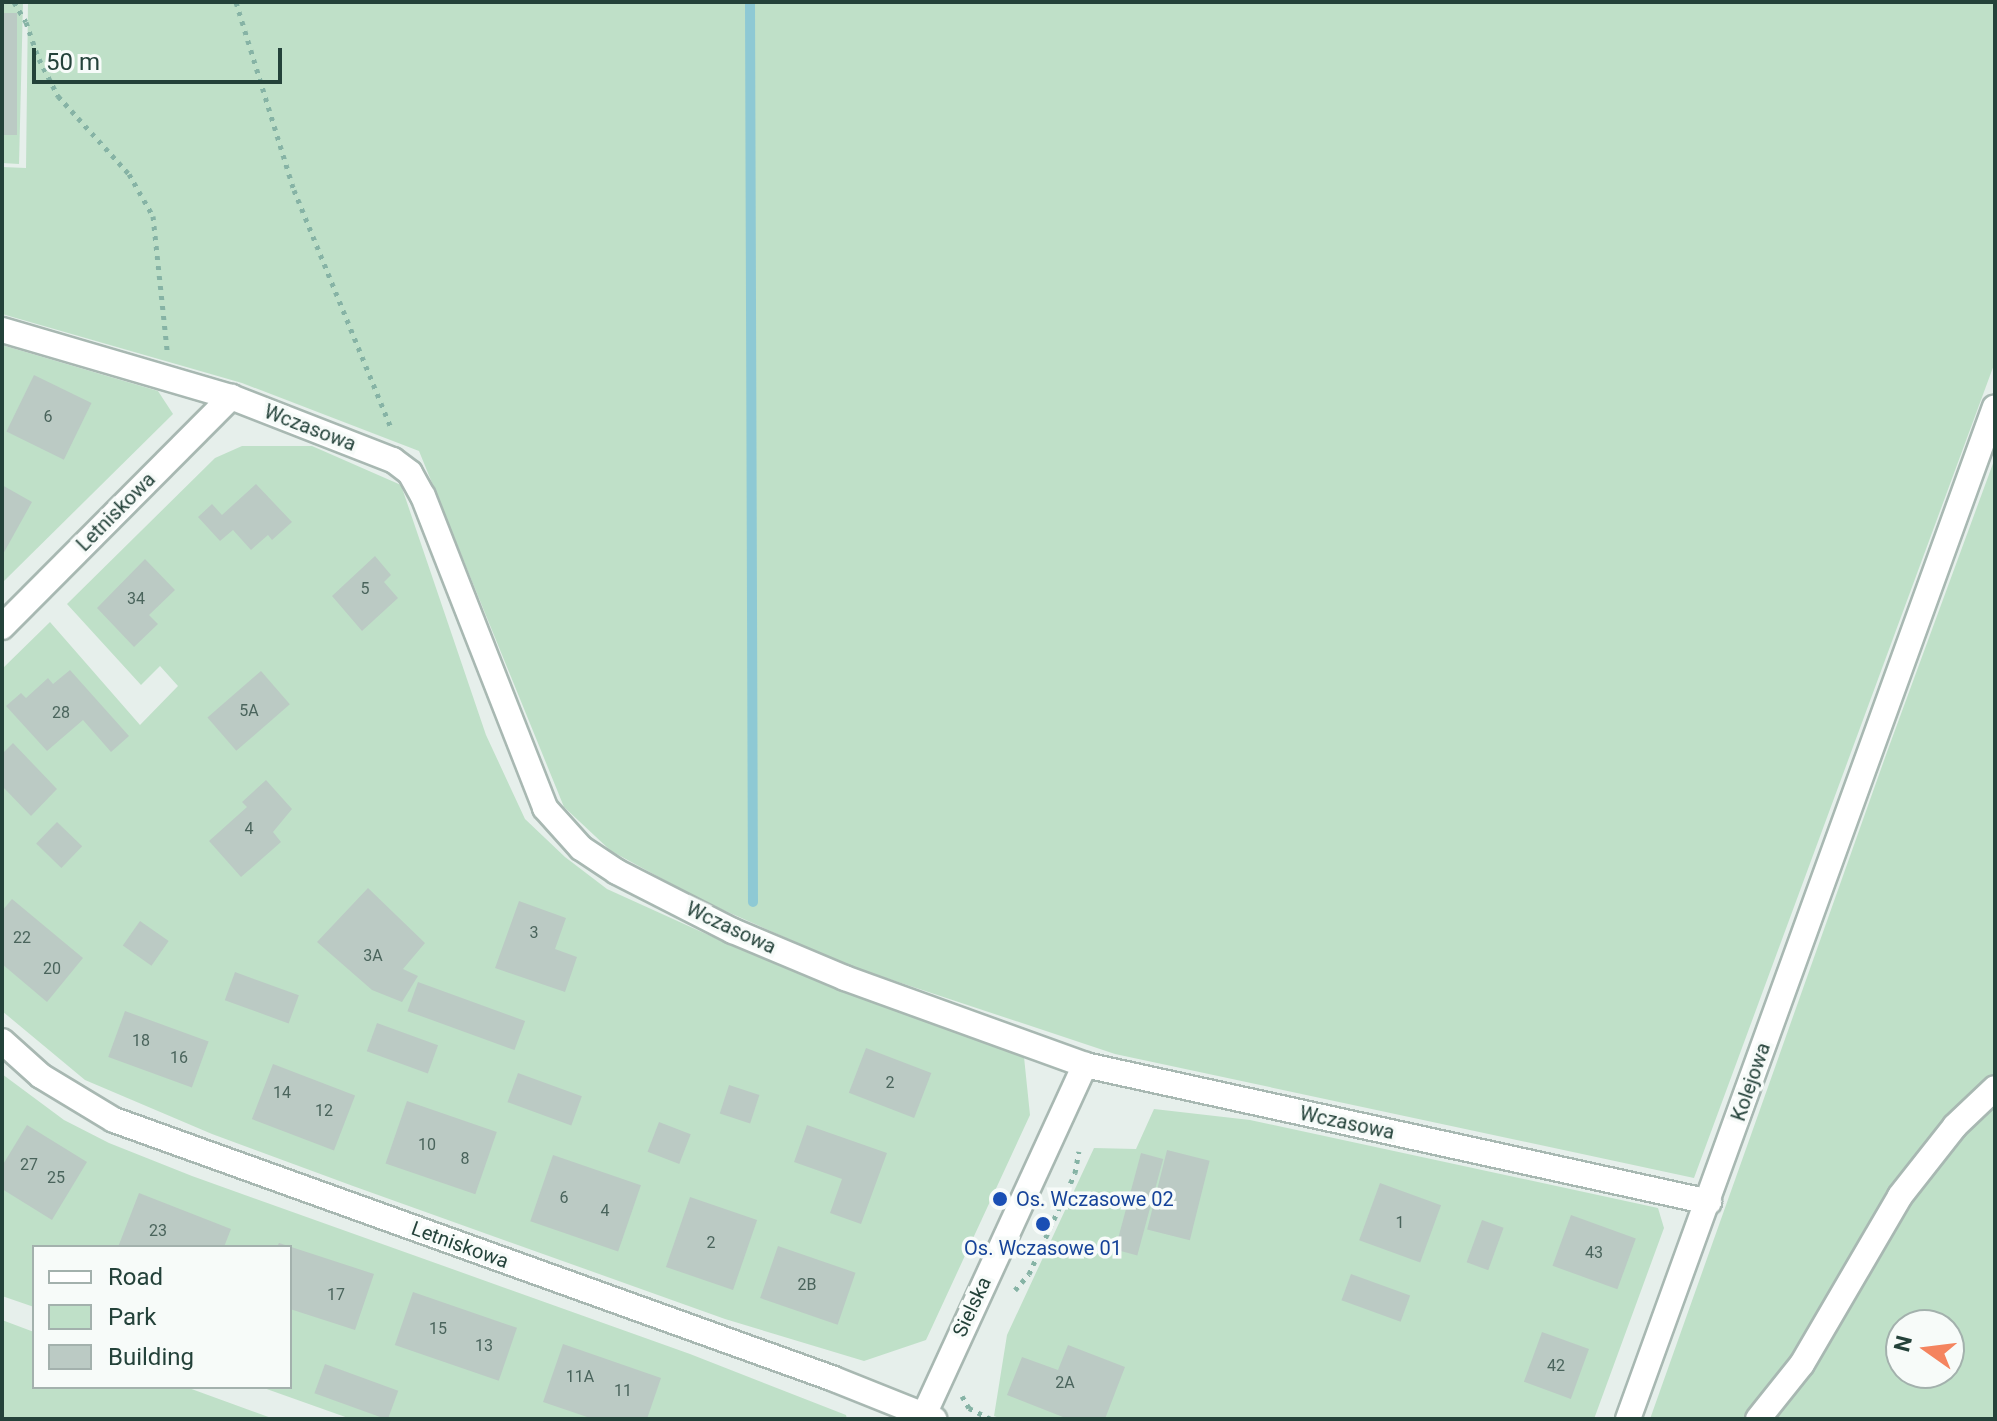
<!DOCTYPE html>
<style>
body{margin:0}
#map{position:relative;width:1997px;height:1421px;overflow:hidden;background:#e6efeb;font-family:Roboto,sans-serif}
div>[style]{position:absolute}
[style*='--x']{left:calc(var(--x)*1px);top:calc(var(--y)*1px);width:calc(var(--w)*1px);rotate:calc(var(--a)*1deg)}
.green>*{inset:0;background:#bfe0c8}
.stream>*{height:10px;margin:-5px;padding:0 5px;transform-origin:5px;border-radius:5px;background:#8ec9d4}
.building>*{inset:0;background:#bbcac4;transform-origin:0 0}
.path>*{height:5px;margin-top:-2.5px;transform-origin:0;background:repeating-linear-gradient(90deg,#86b3a5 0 4px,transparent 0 10px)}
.roads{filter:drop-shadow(2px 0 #a8b8b2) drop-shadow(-2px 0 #a8b8b2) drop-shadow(0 2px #a8b8b2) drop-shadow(0 -2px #a8b8b2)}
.minor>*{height:24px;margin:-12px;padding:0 12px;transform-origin:12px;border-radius:12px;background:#fff}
.dots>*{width:22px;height:22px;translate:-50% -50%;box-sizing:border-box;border:4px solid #f7fbf9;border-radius:50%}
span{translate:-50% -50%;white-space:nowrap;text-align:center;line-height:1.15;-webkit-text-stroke:7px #f7fbf9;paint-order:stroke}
.number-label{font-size:16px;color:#4a645c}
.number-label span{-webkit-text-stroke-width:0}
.street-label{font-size:20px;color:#24423a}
.transit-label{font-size:20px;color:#164399}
.left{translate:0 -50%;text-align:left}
.frame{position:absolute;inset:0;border:4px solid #24423a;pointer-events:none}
.legend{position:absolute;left:32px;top:1245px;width:260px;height:144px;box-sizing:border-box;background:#f7fbf9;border:2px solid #a3b1ad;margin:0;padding:10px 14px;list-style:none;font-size:24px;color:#24423a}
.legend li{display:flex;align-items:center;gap:16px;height:40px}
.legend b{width:40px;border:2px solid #a3b1ad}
.north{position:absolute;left:1885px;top:1309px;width:80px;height:80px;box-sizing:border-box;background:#f7fbf9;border:2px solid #a3b1ad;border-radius:50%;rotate:284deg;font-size:22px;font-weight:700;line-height:32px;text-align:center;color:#24423a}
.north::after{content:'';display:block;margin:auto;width:28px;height:36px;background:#f4845f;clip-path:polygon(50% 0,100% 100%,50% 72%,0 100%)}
.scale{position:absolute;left:32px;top:48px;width:250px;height:36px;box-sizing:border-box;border:4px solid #24423a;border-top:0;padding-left:10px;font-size:24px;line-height:28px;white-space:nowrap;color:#24423a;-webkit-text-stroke:6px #f7fbf9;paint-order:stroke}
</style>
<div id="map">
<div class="green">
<i style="clip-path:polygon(2px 2px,23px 2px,19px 164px,2px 163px)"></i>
<i style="clip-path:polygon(28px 2px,1995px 2px,1995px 362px,1694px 1178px,1115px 1054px,847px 965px,703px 901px,611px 851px,564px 807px,419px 451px,242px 383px,2px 314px,2px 167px,26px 168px)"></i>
<i style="clip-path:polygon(2px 345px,158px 391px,173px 414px,2px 583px)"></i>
<i style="clip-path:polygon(242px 446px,312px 446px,401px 485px,486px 735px,525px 819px,565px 857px,607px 889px,737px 948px,844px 992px,1024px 1057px,1030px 1115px,926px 1340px,864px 1361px,725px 1319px,353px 1186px,212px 1134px,85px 1080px,2px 1011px,2px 669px,50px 622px,140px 725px,178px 686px,160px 666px,141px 685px,67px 604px,215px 458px)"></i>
<i style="clip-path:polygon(evenodd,1995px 458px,1995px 1419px,1650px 1419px,1887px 752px,1995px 458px,1901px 1325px,1949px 1325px,1949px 1373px,1901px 1373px,1901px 1325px)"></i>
<i style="clip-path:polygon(2px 1074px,64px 1120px,109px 1143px,192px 1176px,690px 1354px,846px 1415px,847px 1419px,351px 1419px,261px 1387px,290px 1387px,290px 1247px,34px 1247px,34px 1307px,2px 1296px)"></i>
<i style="clip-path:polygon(1154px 1109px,1250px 1120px,1658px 1208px,1664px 1228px,1594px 1419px,1002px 1419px,994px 1416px,1007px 1335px,1094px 1148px,1136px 1149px)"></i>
<i style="clip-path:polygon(2px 1320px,34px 1332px,34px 1387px,186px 1387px,274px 1419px,2px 1419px)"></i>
</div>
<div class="stream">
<i style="--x:750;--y:2;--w:900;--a:89.81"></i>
</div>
<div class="building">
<i style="left:2px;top:13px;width:15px;height:122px"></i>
<i style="left:34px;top:375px;width:64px;height:63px;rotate:26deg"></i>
<i style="clip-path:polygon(256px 484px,292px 522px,272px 540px,268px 535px,251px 550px,233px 530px,220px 541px,198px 517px,212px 504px,222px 515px)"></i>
<i style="clip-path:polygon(2px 485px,32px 502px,2px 556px)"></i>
<i style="clip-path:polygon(375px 556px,391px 575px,384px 582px,398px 598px,362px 631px,332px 596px)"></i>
<i style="clip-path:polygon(145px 559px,175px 590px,149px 615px,158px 624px,134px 647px,97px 608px)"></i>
<i style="clip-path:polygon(70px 670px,129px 736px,111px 752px,83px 720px,47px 751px,6px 706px,21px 693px,26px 698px,48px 678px,53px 684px)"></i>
<i style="left:261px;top:671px;width:44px;height:71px;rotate:49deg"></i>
<i style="clip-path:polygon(13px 743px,57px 789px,31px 816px,2px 786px,2px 754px)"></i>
<i style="clip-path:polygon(266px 780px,292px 809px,273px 832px,281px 842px,241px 877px,209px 841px,247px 807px,242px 802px)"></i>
<i style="left:57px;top:822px;width:35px;height:30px;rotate:44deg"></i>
<i style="clip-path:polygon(368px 888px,425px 943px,403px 969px,418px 976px,402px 1002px,372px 990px,317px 942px)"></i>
<i style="clip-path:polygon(12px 899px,83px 958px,47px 1002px,2px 964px,2px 911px)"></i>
<i style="clip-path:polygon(519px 901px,566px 918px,555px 949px,577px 957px,565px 992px,495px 968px)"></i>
<i style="left:140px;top:921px;width:35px;height:30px;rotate:35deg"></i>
<i style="left:235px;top:972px;width:68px;height:30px;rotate:20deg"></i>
<i style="left:418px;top:982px;width:114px;height:31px;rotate:20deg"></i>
<i style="left:125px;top:1011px;width:89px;height:49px;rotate:20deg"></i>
<i style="left:377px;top:1023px;width:65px;height:30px;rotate:20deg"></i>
<i style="left:866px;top:1048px;width:70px;height:48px;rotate:21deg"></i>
<i style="left:273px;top:1064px;width:88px;height:59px;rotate:21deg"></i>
<i style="left:518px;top:1073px;width:68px;height:31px;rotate:20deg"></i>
<i style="left:729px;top:1085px;width:32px;height:30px;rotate:18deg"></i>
<i style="left:407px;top:1101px;width:95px;height:66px;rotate:19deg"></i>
<i style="left:659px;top:1122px;width:34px;height:32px;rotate:21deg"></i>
<i style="clip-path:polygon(27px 1125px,87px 1162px,52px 1220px,2px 1189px,2px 1166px)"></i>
<i style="clip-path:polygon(807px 1125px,887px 1153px,861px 1224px,830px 1213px,842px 1179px,794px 1162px)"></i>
<i style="left:1167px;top:1150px;width:44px;height:82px;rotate:14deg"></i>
<i style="left:1141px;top:1153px;width:23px;height:100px;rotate:15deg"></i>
<i style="left:553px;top:1155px;width:93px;height:70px;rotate:19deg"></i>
<i style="left:1380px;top:1183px;width:65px;height:61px;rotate:20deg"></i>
<i style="clip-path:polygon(139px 1193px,231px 1229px,224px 1247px,118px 1247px)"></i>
<i style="left:690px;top:1197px;width:71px;height:74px;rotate:19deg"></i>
<i style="left:1571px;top:1215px;width:69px;height:54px;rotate:20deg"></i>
<i style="left:1482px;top:1220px;width:23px;height:45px;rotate:20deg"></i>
<i style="clip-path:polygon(279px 1243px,374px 1274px,355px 1330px,290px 1309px,290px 1247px,277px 1247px)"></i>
<i style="left:778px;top:1246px;width:82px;height:55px;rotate:19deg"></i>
<i style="left:1351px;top:1274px;width:63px;height:28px;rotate:20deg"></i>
<i style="left:413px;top:1292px;width:110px;height:56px;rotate:19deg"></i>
<i style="left:1542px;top:1332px;width:50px;height:53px;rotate:20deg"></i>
<i style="clip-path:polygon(563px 1344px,661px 1378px,647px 1419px,593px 1419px,543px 1402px)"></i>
<i style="clip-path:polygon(1068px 1345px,1125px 1367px,1105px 1419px,1068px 1419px,1007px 1395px,1022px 1357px,1058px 1370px)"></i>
<i style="left:325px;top:1364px;width:78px;height:31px;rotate:20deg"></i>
</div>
<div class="path">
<i style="--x:14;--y:2;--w:23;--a:59"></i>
<i style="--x:26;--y:22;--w:39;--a:71"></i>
<i style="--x:39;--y:59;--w:42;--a:62.8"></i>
<i style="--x:58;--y:96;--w:105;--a:47.7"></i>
<i style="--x:129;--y:174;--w:48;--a:60.3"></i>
<i style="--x:153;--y:216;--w:135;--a:84"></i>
<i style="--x:236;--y:2;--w:197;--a:72.9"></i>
<i style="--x:294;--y:190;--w:257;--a:67.8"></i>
<i style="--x:1015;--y:1290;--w:21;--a:-49"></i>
<i style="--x:1029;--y:1274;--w:111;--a:-65.5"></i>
<i style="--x:1075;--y:1173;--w:22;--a:-80"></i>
<i style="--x:962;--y:1396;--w:14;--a:60"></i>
<i style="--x:969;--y:1408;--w:25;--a:27"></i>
</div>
<div class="roads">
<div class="minor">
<i style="--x:2;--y:330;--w:239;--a:16.3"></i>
<i style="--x:231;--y:397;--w:174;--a:21.3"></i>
<i style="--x:393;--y:460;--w:21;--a:37"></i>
<i style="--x:410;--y:473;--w:26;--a:61"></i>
<i style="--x:423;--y:496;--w:335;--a:68.6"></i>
<i style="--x:545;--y:808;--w:54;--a:48"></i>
<i style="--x:581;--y:848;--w:43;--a:33.7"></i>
<i style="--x:617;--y:872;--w:130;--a:27"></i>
<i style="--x:733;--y:931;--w:121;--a:22.8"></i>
<i style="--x:845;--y:978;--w:255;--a:19.9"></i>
<i style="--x:1085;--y:1065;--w:639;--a:12.38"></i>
<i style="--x:2;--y:627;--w:325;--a:-45.1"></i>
<i style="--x:2;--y:1041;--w:52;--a:41.9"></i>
<i style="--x:41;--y:1076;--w:85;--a:31.1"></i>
<i style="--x:114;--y:1120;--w:765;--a:19.78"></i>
<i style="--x:834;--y:1379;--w:108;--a:21.8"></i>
<i style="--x:922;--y:1419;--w:390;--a:-65.3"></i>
<i style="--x:1628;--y:1419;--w:1076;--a:-70.07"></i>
<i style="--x:1758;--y:1419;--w:70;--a:-51.3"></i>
<i style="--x:1802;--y:1364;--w:194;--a:-59.7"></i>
<i style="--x:1900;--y:1196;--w:89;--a:-51.8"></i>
<i style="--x:1955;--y:1126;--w:55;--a:-43.5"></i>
</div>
</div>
<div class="dots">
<i style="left:1000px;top:1199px;background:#1a4fb4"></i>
<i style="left:1043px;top:1224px;background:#1a4fb4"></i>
</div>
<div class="number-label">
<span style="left:48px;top:417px">6</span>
<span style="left:365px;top:589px">5</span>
<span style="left:136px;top:599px">34</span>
<span style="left:249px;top:711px">5A</span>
<span style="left:61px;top:713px">28</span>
<span style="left:249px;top:829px">4</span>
<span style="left:534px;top:933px">3</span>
<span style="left:22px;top:938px">22</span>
<span style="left:373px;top:956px">3A</span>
<span style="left:52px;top:969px">20</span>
<span style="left:141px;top:1041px">18</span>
<span style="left:179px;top:1058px">16</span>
<span style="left:890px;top:1083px">2</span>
<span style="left:282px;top:1093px">14</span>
<span style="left:324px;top:1111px">12</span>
<span style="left:427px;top:1145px">10</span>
<span style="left:465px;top:1159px">8</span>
<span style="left:29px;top:1165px">27</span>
<span style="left:56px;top:1178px">25</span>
<span style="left:564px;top:1198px">6</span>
<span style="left:605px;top:1211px">4</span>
<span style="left:1400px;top:1223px">1</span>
<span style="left:158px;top:1231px">23</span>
<span style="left:711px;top:1243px">2</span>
<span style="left:1594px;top:1253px">43</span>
<span style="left:807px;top:1285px">2B</span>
<span style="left:336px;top:1295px">17</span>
<span style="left:438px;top:1329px">15</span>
<span style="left:484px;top:1346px">13</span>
<span style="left:1556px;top:1366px">42</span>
<span style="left:580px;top:1377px">11A</span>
<span style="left:1065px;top:1383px">2A</span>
<span style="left:623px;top:1391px">11</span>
</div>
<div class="street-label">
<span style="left:310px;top:428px;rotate:21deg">Wczasowa</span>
<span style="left:116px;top:512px;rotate:-45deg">Letniskowa</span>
<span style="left:731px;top:928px;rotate:25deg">Wczasowa</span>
<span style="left:1751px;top:1082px;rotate:-71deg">Kolejowa</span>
<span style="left:1347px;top:1123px;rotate:12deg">Wczasowa</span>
<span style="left:460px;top:1245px;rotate:20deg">Letniskowa</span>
<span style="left:972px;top:1307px;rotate:-65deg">Sielska</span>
</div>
<div class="transit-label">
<span class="left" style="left:1016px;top:1199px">Os. Wczasowe 02</span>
<span style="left:1043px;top:1248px">Os. Wczasowe 01</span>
</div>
<div class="frame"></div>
<ul class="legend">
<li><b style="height:10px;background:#fff"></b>Road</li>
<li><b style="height:22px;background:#bfe0c8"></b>Park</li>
<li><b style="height:22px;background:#bbcac4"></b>Building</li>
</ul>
<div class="north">N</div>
<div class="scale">50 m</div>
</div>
